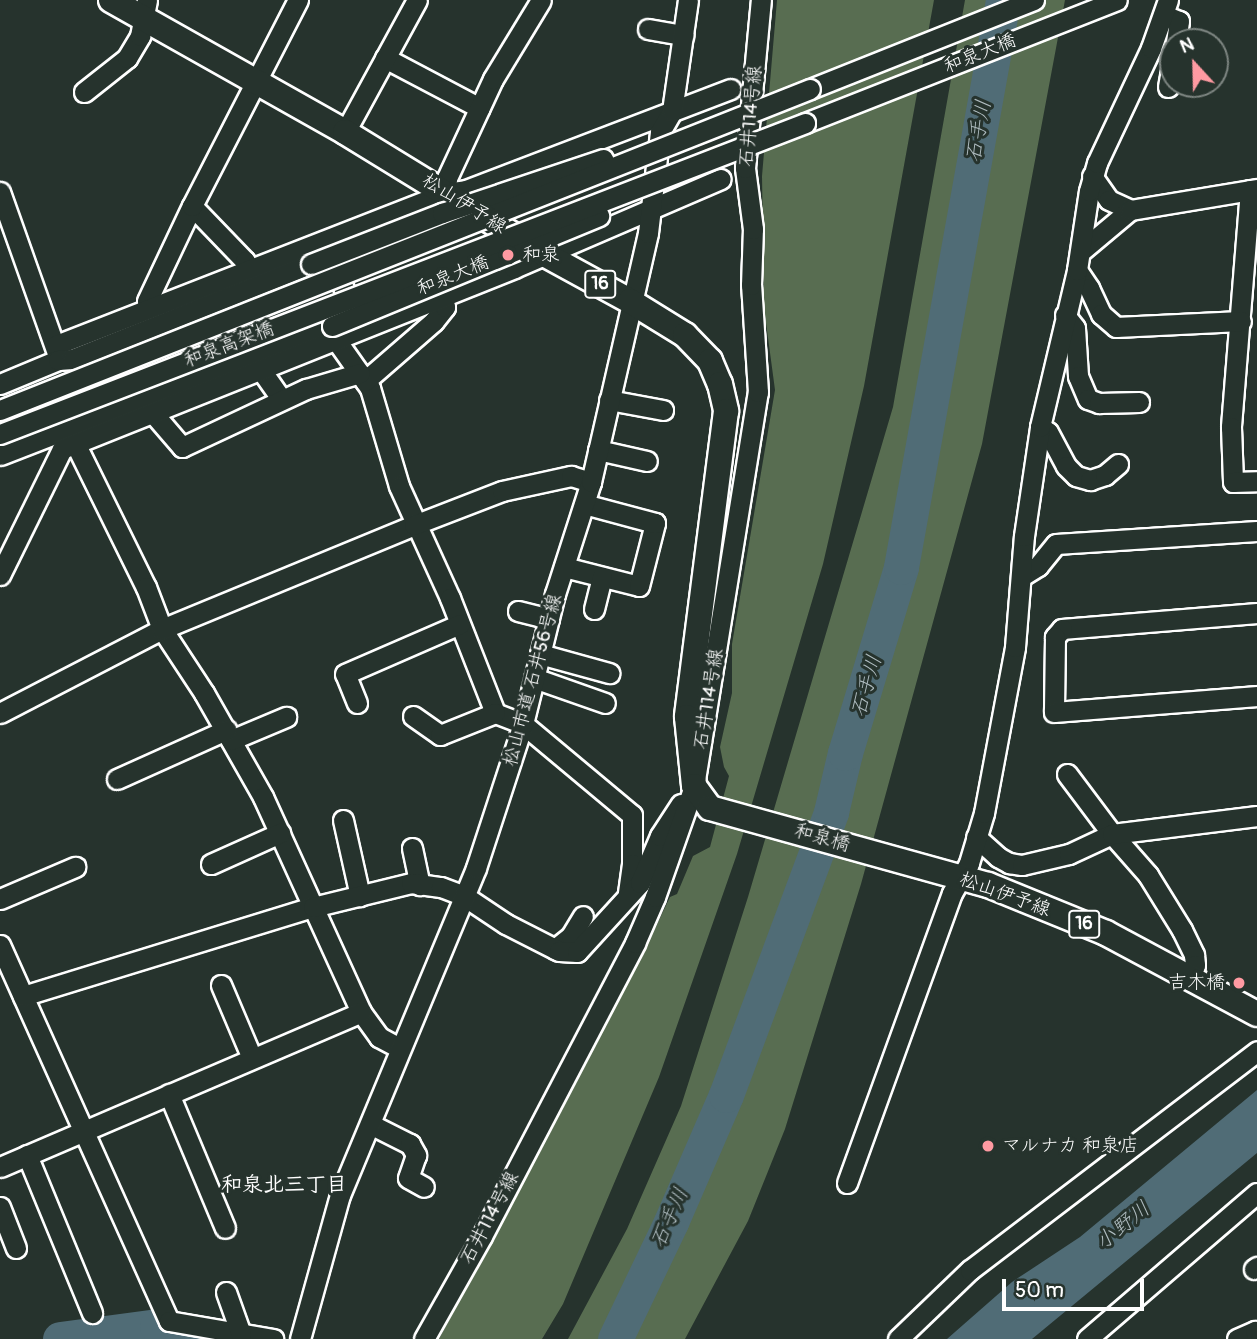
<!DOCTYPE html>
<meta charset="utf-8">
<style>
body{margin:0}
#map{position:relative;width:1257px;height:1339px;overflow:hidden;background:#26332d;font-family:Pangolin,"Klee One",sans-serif}
div>[style]{position:absolute}
[style*='--x']{left:calc(var(--x)*1px);top:calc(var(--y)*1px);width:calc(var(--w)*1px);rotate:calc(var(--a)*1deg)}
.green>*{inset:0;background:#586d51}
.water>*{inset:0;background:#506c76}
.river>*{height:35px;margin:-17.5px;padding:0 17.5px;transform-origin:17.5px;border-radius:17.5px;background:#506c76}
.roads{filter:drop-shadow(2px 0 #fff) drop-shadow(-2px 0 #fff) drop-shadow(0 2px #fff) drop-shadow(0 -2px #fff)}
.minor>*{height:19px;margin:-9.5px;padding:0 9.5px;transform-origin:9.5px;border-radius:9.5px;background:#26332d}
.major>*{height:24px;margin:-12px;padding:0 12px;transform-origin:12px;border-radius:12px;background:#26332d}
.bridges{filter:drop-shadow(2px 0 #fff) drop-shadow(-2px 0 #fff) drop-shadow(0 2px #fff) drop-shadow(0 -2px #fff)}
.minor-bridge>*{height:19px;margin:-9.5px;padding:0 9.5px;transform-origin:9.5px;border-radius:9.5px;background:#26332d}
.dots>*{width:19px;height:19px;translate:-50% -50%;box-sizing:border-box;border:4px solid #26332d;border-radius:50%}
span{translate:-50% -50%;white-space:nowrap;text-align:center;line-height:1.15;-webkit-text-stroke:6px #26332d;paint-order:stroke}
.shield-label span{padding:2px 5px;background:#26332d;border:2px solid;border-radius:5px;-webkit-text-stroke-width:0}
.shield-label{font-size:18px;color:#fff;font-weight:700}
.street-label{font-size:19px;color:#fff}
.poi-label{font-size:19px;color:#fff}
.left{translate:0 -50%;text-align:left}
.right{translate:-100% -50%;text-align:right}
.water-label{font-size:21px;color:#b0bdc1;font-style:italic}
.neighbourhood-label{font-size:21px;color:#fff;font-weight:700}
.north{position:absolute;left:1159px;top:28px;width:70px;height:70px;box-sizing:border-box;background:#26332d;border:2px solid #7d8581;border-radius:50%;rotate:338deg;font-size:19px;font-weight:700;line-height:28px;text-align:center;color:#fff}
.north::after{content:'';display:block;margin:auto;width:24px;height:32px;background:#ff9aa2;clip-path:polygon(50% 0,100% 100%,50% 72%,0 100%)}
.scale{position:absolute;left:1002px;top:1279px;width:142px;height:32px;box-sizing:border-box;border:4px solid #fff;border-top:0;padding-left:9px;font-size:21px;line-height:24px;white-space:nowrap;color:#fff;-webkit-text-stroke:5px #26332d;paint-order:stroke}
</style>
<div id="map">
<div class="green">
<i style="clip-path:polygon(777px 0,934px 0,864px 386px,823px 564px,737px 854px,659px 1077px,563px 1304px,542px 1339px,439px 1339px,640px 960px,670px 897px,677px 894px,693px 856px,710px 847px,729px 776px,724px 767px,720px 747px,732px 693px,732px 644px,775px 390px,764px 308px,762px 176px)"></i>
<i style="clip-path:polygon(965px 0,1065px 0,982px 444px,861px 884px,785px 1129px,748px 1221px,685px 1339px,568px 1339px,627px 1229px,681px 1106px,748px 897px,893px 407px)"></i>
</div>
<div class="water">
<i style="clip-path:polygon(1257px 1090px,1257px 1153px,1032px 1339px,947px 1339px,1012px 1282px,1080px 1237px)"></i>
</div>
<div class="river">
<i style="--x:60;--y:1339;--w:98;--a:-7.6"></i>
<i style="--x:157;--y:1326;--w:55;--a:13.8"></i>
<i style="--x:615;--y:1339;--w:130;--a:-64.4"></i>
<i style="--x:671;--y:1222;--w:138;--a:-66.6"></i>
<i style="--x:726;--y:1095;--w:302;--a:-69.6"></i>
<i style="--x:831;--y:812;--w:61;--a:-76.7"></i>
<i style="--x:845;--y:753;--w:194;--a:-73.2"></i>
<i style="--x:901;--y:567;--w:576;--a:-79.8"></i>
</div>
<div class="roads">
<div class="minor">
<i style="--x:1164;--y:15;--w:16;--a:22"></i>
<i style="--x:1179;--y:21;--w:21;--a:98"></i>
<i style="--x:648;--y:29;--w:36;--a:10"></i>
<i style="--x:385;--y:58;--w:107;--a:27.8"></i>
<i style="--x:1168;--y:87;--w:27;--a:-80"></i>
<i style="--x:810;--y:89;--w:241;--a:-21.7"></i>
<i style="--x:84;--y:92;--w:55;--a:-38.3"></i>
<i style="--x:127;--y:58;--w:26;--a:-59"></i>
<i style="--x:140;--y:36;--w:37;--a:-79"></i>
<i style="--x:805;--y:123;--w:335;--a:-21.5"></i>
<i style="--x:345;--y:132;--w:150;--a:-61.4"></i>
<i style="--x:1092;--y:176;--w:29;--a:55"></i>
<i style="--x:1109;--y:200;--w:23;--a:25"></i>
<i style="--x:1250;--y:190;--w:238;--a:94.6"></i>
<i style="--x:1231;--y:427;--w:55;--a:87.9"></i>
<i style="--x:1233;--y:482;--w:24;--a:-2"></i>
<i style="--x:0;--y:192;--w:174;--a:70.5"></i>
<i style="--x:445;--y:193;--w:15;--a:-82"></i>
<i style="--x:447;--y:178;--w:109;--a:-65.1"></i>
<i style="--x:493;--y:79;--w:92;--a:-58.7"></i>
<i style="--x:192;--y:206;--w:76;--a:46.1"></i>
<i style="--x:245;--y:261;--w:9;--a:63"></i>
<i style="--x:324;--y:241;--w:78;--a:67.4"></i>
<i style="--x:1080;--y:252;--w:65;--a:-40"></i>
<i style="--x:1130;--y:210;--w:129;--a:-9.4"></i>
<i style="--x:1077;--y:270;--w:22;--a:56"></i>
<i style="--x:1089;--y:288;--w:29;--a:65"></i>
<i style="--x:1101;--y:314;--w:20;--a:41"></i>
<i style="--x:1116;--y:327;--w:125;--a:-2.7"></i>
<i style="--x:149;--y:308;--w:7;--a:-106"></i>
<i style="--x:147;--y:301;--w:105;--a:-64.7"></i>
<i style="--x:192;--y:206;--w:232;--a:-62.8"></i>
<i style="--x:1065;--y:315;--w:16;--a:52"></i>
<i style="--x:1075;--y:328;--w:48;--a:86.4"></i>
<i style="--x:1078;--y:376;--w:25;--a:67"></i>
<i style="--x:1088;--y:399;--w:12;--a:20"></i>
<i style="--x:1099;--y:403;--w:40;--a:-1.4"></i>
<i style="--x:336;--y:340;--w:59;--a:54.7"></i>
<i style="--x:370;--y:388;--w:102;--a:73.5"></i>
<i style="--x:399;--y:486;--w:123;--a:65.5"></i>
<i style="--x:450;--y:598;--w:123;--a:68.6"></i>
<i style="--x:495;--y:713;--w:30;--a:21"></i>
<i style="--x:523;--y:724;--w:142;--a:39.9"></i>
<i style="--x:632;--y:815;--w:49;--a:90"></i>
<i style="--x:632;--y:864;--w:30;--a:98"></i>
<i style="--x:56;--y:345;--w:418;--a:-21.3"></i>
<i style="--x:445;--y:193;--w:21;--a:-8"></i>
<i style="--x:466;--y:190;--w:283;--a:-20.9"></i>
<i style="--x:261;--y:370;--w:35;--a:55"></i>
<i style="--x:365;--y:381;--w:91;--a:-41"></i>
<i style="--x:434;--y:321;--w:18;--a:-52"></i>
<i style="--x:445;--y:307;--w:11;--a:-112"></i>
<i style="--x:0;--y:384;--w:63;--a:-22.5"></i>
<i style="--x:58;--y:360;--w:14;--a:-4"></i>
<i style="--x:72;--y:359;--w:257;--a:-21.7"></i>
<i style="--x:609;--y:400;--w:55;--a:10.5"></i>
<i style="--x:152;--y:412;--w:46;--a:49.4"></i>
<i style="--x:182;--y:447;--w:137;--a:-25.1"></i>
<i style="--x:306;--y:389;--w:56;--a:-16.5"></i>
<i style="--x:1040;--y:427;--w:9;--a:32"></i>
<i style="--x:1048;--y:432;--w:38;--a:62"></i>
<i style="--x:1066;--y:466;--w:14;--a:45"></i>
<i style="--x:1076;--y:476;--w:15;--a:16"></i>
<i style="--x:1090;--y:480;--w:16;--a:-18"></i>
<i style="--x:1105;--y:475;--w:17;--a:-40"></i>
<i style="--x:75;--y:443;--w:161;--a:63.8"></i>
<i style="--x:146;--y:587;--w:45;--a:69.1"></i>
<i style="--x:162;--y:629;--w:77;--a:56.7"></i>
<i style="--x:204;--y:693;--w:120;--a:60.4"></i>
<i style="--x:263;--y:797;--w:236;--a:65.5"></i>
<i style="--x:361;--y:1012;--w:31;--a:54"></i>
<i style="--x:379;--y:1037;--w:24;--a:28"></i>
<i style="--x:598;--y:450;--w:50;--a:12.7"></i>
<i style="--x:0;--y:455;--w:356;--a:-21.2"></i>
<i style="--x:564;--y:567;--w:77;--a:14.2"></i>
<i style="--x:639;--y:586;--w:65;--a:-75.7"></i>
<i style="--x:655;--y:523;--w:73;--a:-165"></i>
<i style="--x:0;--y:575;--w:140;--a:-63.8"></i>
<i style="--x:62;--y:449;--w:487;--a:-21.8"></i>
<i style="--x:514;--y:268;--w:225;--a:-23.3"></i>
<i style="--x:1022;--y:576;--w:19;--a:-32"></i>
<i style="--x:1038;--y:566;--w:28;--a:-51"></i>
<i style="--x:1056;--y:544;--w:201;--a:-3.7"></i>
<i style="--x:594;--y:609;--w:33;--a:-76"></i>
<i style="--x:518;--y:611;--w:32;--a:14"></i>
<i style="--x:1257;--y:613;--w:196;--a:175.3"></i>
<i style="--x:1062;--y:629;--w:11;--a:131"></i>
<i style="--x:1055;--y:637;--w:75;--a:90.8"></i>
<i style="--x:1054;--y:712;--w:204;--a:-4.5"></i>
<i style="--x:540;--y:654;--w:72;--a:15.4"></i>
<i style="--x:534;--y:678;--w:75;--a:19.4"></i>
<i style="--x:357;--y:703;--w:31;--a:-112"></i>
<i style="--x:345;--y:674;--w:125;--a:-23.5"></i>
<i style="--x:0;--y:713;--w:182;--a:-27.4"></i>
<i style="--x:162;--y:629;--w:273;--a:-22.4"></i>
<i style="--x:414;--y:525;--w:94;--a:-21.1"></i>
<i style="--x:502;--y:491;--w:71;--a:-12.3"></i>
<i style="--x:571;--y:476;--w:21;--a:17"></i>
<i style="--x:413;--y:716;--w:33;--a:35"></i>
<i style="--x:440;--y:735;--w:59;--a:-21.8"></i>
<i style="--x:231;--y:740;--w:60;--a:-22.7"></i>
<i style="--x:1067;--y:774;--w:75;--a:53.1"></i>
<i style="--x:1112;--y:834;--w:55;--a:48.7"></i>
<i style="--x:1148;--y:875;--w:65;--a:58.3"></i>
<i style="--x:1182;--y:930;--w:28;--a:64"></i>
<i style="--x:1194;--y:955;--w:10;--a:84"></i>
<i style="--x:1195;--y:965;--w:14;--a:111"></i>
<i style="--x:117;--y:779;--w:120;--a:-24.2"></i>
<i style="--x:343;--y:820;--w:78;--a:77.4"></i>
<i style="--x:976;--y:837;--w:30;--a:42"></i>
<i style="--x:998;--y:857;--w:13;--a:29"></i>
<i style="--x:1009;--y:863;--w:13;--a:9"></i>
<i style="--x:1022;--y:865;--w:48;--a:-13.2"></i>
<i style="--x:1069;--y:854;--w:47;--a:-24.9"></i>
<i style="--x:1112;--y:834;--w:146;--a:-7.1"></i>
<i style="--x:412;--y:848;--w:38;--a:78"></i>
<i style="--x:211;--y:864;--w:76;--a:-24.2"></i>
<i style="--x:0;--y:899;--w:82;--a:-23.1"></i>
<i style="--x:0;--y:945;--w:412;--a:65.8"></i>
<i style="--x:169;--y:1321;--w:106;--a:9.8"></i>
<i style="--x:555;--y:949;--w:21;--a:-39"></i>
<i style="--x:571;--y:936;--w:23;--a:-59"></i>
<i style="--x:221;--y:985;--w:79;--a:67"></i>
<i style="--x:23;--y:996;--w:303;--a:-17.1"></i>
<i style="--x:313;--y:907;--w:101;--a:-13.8"></i>
<i style="--x:411;--y:883;--w:30;--a:8"></i>
<i style="--x:441;--y:887;--w:25;--a:21"></i>
<i style="--x:464;--y:896;--w:50;--a:33.7"></i>
<i style="--x:506;--y:924;--w:59;--a:27"></i>
<i style="--x:559;--y:951;--w:18;--a:3"></i>
<i style="--x:577;--y:952;--w:93;--a:-47.6"></i>
<i style="--x:640;--y:883;--w:51;--a:-66.9"></i>
<i style="--x:660;--y:836;--w:38;--a:-57"></i>
<i style="--x:169;--y:1094;--w:145;--a:67.3"></i>
<i style="--x:370;--y:1124;--w:45;--a:26.6"></i>
<i style="--x:410;--y:1144;--w:13;--a:61"></i>
<i style="--x:416;--y:1155;--w:24;--a:109"></i>
<i style="--x:408;--y:1178;--w:18;--a:29"></i>
<i style="--x:27;--y:1155;--w:171;--a:67.6"></i>
<i style="--x:0;--y:1167;--w:393;--a:-23.2"></i>
<i style="--x:847;--y:1183;--w:308;--a:-70.1"></i>
<i style="--x:952;--y:893;--w:34;--a:-60"></i>
<i style="--x:969;--y:863;--w:52;--a:-73.3"></i>
<i style="--x:984;--y:813;--w:169;--a:-79.4"></i>
<i style="--x:1015;--y:647;--w:111;--a:-85.4"></i>
<i style="--x:1024;--y:536;--w:110;--a:-81.6"></i>
<i style="--x:1040;--y:427;--w:161;--a:-76.7"></i>
<i style="--x:1077;--y:270;--w:80;--a:-81.4"></i>
<i style="--x:1089;--y:191;--w:29;--a:-74"></i>
<i style="--x:1097;--y:163;--w:127;--a:-64.8"></i>
<i style="--x:1151;--y:48;--w:51;--a:-70.5"></i>
<i style="--x:0;--y:1207;--w:44;--a:68.7"></i>
<i style="--x:1254;--y:1269;--w:4;--a:-34"></i>
<i style="--x:226;--y:1292;--w:45;--a:70.3"></i>
<i style="--x:300;--y:1339;--w:149;--a:-74.5"></i>
<i style="--x:340;--y:1195;--w:354;--a:-67.4"></i>
<i style="--x:476;--y:868;--w:151;--a:-71.9"></i>
<i style="--x:523;--y:724;--w:134;--a:-76.2"></i>
<i style="--x:555;--y:594;--w:118;--a:-72.2"></i>
<i style="--x:591;--y:482;--w:255;--a:-77.1"></i>
<i style="--x:648;--y:233;--w:102;--a:-83.2"></i>
<i style="--x:660;--y:132;--w:24;--a:-60"></i>
<i style="--x:672;--y:111;--w:112;--a:-81.8"></i>
<i style="--x:424;--y:1339;--w:118;--a:-60.6"></i>
<i style="--x:482;--y:1236;--w:331;--a:-62.4"></i>
<i style="--x:635;--y:943;--w:50;--a:-66.5"></i>
<i style="--x:655;--y:897;--w:118;--a:-70.6"></i>
<i style="--x:694;--y:786;--w:399;--a:-80.8"></i>
<i style="--x:758;--y:392;--w:107;--a:-93.7"></i>
<i style="--x:751;--y:285;--w:56;--a:-88"></i>
<i style="--x:753;--y:229;--w:62;--a:-97.5"></i>
<i style="--x:745;--y:168;--w:169;--a:-84.6"></i>
<i style="--x:898;--y:1339;--w:100;--a:-43.8"></i>
<i style="--x:970;--y:1270;--w:361;--a:-37.3"></i>
<i style="--x:1087;--y:1339;--w:224;--a:-40.7"></i>
<i style="--x:1237;--y:1339;--w:20;--a:-24"></i>
<i style="--x:1255;--y:1331;--w:5;--a:68"></i>
</div>
<div class="major">
<i style="--x:111;--y:0;--w:269;--a:29.4"></i>
<i style="--x:345;--y:132;--w:233;--a:31.5"></i>
<i style="--x:544;--y:254;--w:98;--a:28.7"></i>
<i style="--x:630;--y:301;--w:65;--a:31.7"></i>
<i style="--x:685;--y:335;--w:36;--a:46"></i>
<i style="--x:710;--y:361;--w:25;--a:67"></i>
<i style="--x:720;--y:384;--w:28;--a:77"></i>
<i style="--x:726;--y:411;--w:308;--a:97.3"></i>
<i style="--x:687;--y:717;--w:69;--a:84.2"></i>
<i style="--x:694;--y:786;--w:27;--a:54"></i>
<i style="--x:710;--y:808;--w:288;--a:15.5"></i>
<i style="--x:988;--y:885;--w:127;--a:22.1"></i>
<i style="--x:1106;--y:933;--w:171;--a:28.2"></i>
</div>
</div>
<div class="bridges">
<div class="minor-bridge">
<i style="--x:311;--y:264;--w:141;--a:-21.3"></i>
<i style="--x:442;--y:213;--w:170;--a:-18.5"></i>
<i style="--x:332;--y:326;--w:289;--a:-22.4"></i>
<i style="--x:0;--y:410;--w:871;--a:-21.62"></i>
<i style="--x:0;--y:434;--w:863;--a:-21.12"></i>
</div>
</div>
<div class="dots">
<i style="left:508px;top:255px;background:#ff9aa2"></i>
<i style="left:1239px;top:983px;background:#ff9aa2"></i>
<i style="left:988px;top:1146px;background:#ff9aa2"></i>
</div>
<div class="shield-label">
<span style="left:600px;top:284px">16</span>
<span style="left:1084px;top:924px">16</span>
</div>
<div class="street-label">
<span style="left:980px;top:54px;rotate:-22deg">和泉大橋</span>
<span style="left:751px;top:116px;rotate:-85deg">石井114号線</span>
<span style="left:464px;top:204px;rotate:32deg">松山伊予線</span>
<span style="left:453px;top:276px;rotate:-22deg">和泉大橋</span>
<span style="left:229px;top:345px;rotate:-21deg">和泉高架橋</span>
<span style="left:533px;top:680px;rotate:-75deg">松山市道 石井56号線</span>
<span style="left:709px;top:699px;rotate:-81deg">石井114号線</span>
<span style="left:822px;top:838px;rotate:16deg">和泉橋</span>
<span style="left:1005px;top:895px;rotate:20deg">松山伊予線</span>
<span style="left:490px;top:1218px;rotate:-62deg">石井114号線</span>
</div>
<div class="poi-label">
<span class="left" style="left:522px;top:255px">和泉</span>
<span class="right" style="left:1225px;top:983px">吉木橋</span>
<span class="left" style="left:1002px;top:1146px">マルナカ 和泉店</span>
</div>
<div class="water-label">
<span style="left:979px;top:131px;rotate:-80deg">石手川</span>
<span style="left:867px;top:686px;rotate:-74deg">石手川</span>
<span style="left:670px;top:1218px;rotate:-66deg">石手川</span>
<span style="left:1123px;top:1226px;rotate:-39deg">小野川</span>
</div>
<div class="neighbourhood-label">
<span style="left:284px;top:1185px">和泉北三丁目</span>
</div>
<div class="north">N</div>
<div class="scale">50 m</div>
</div>
